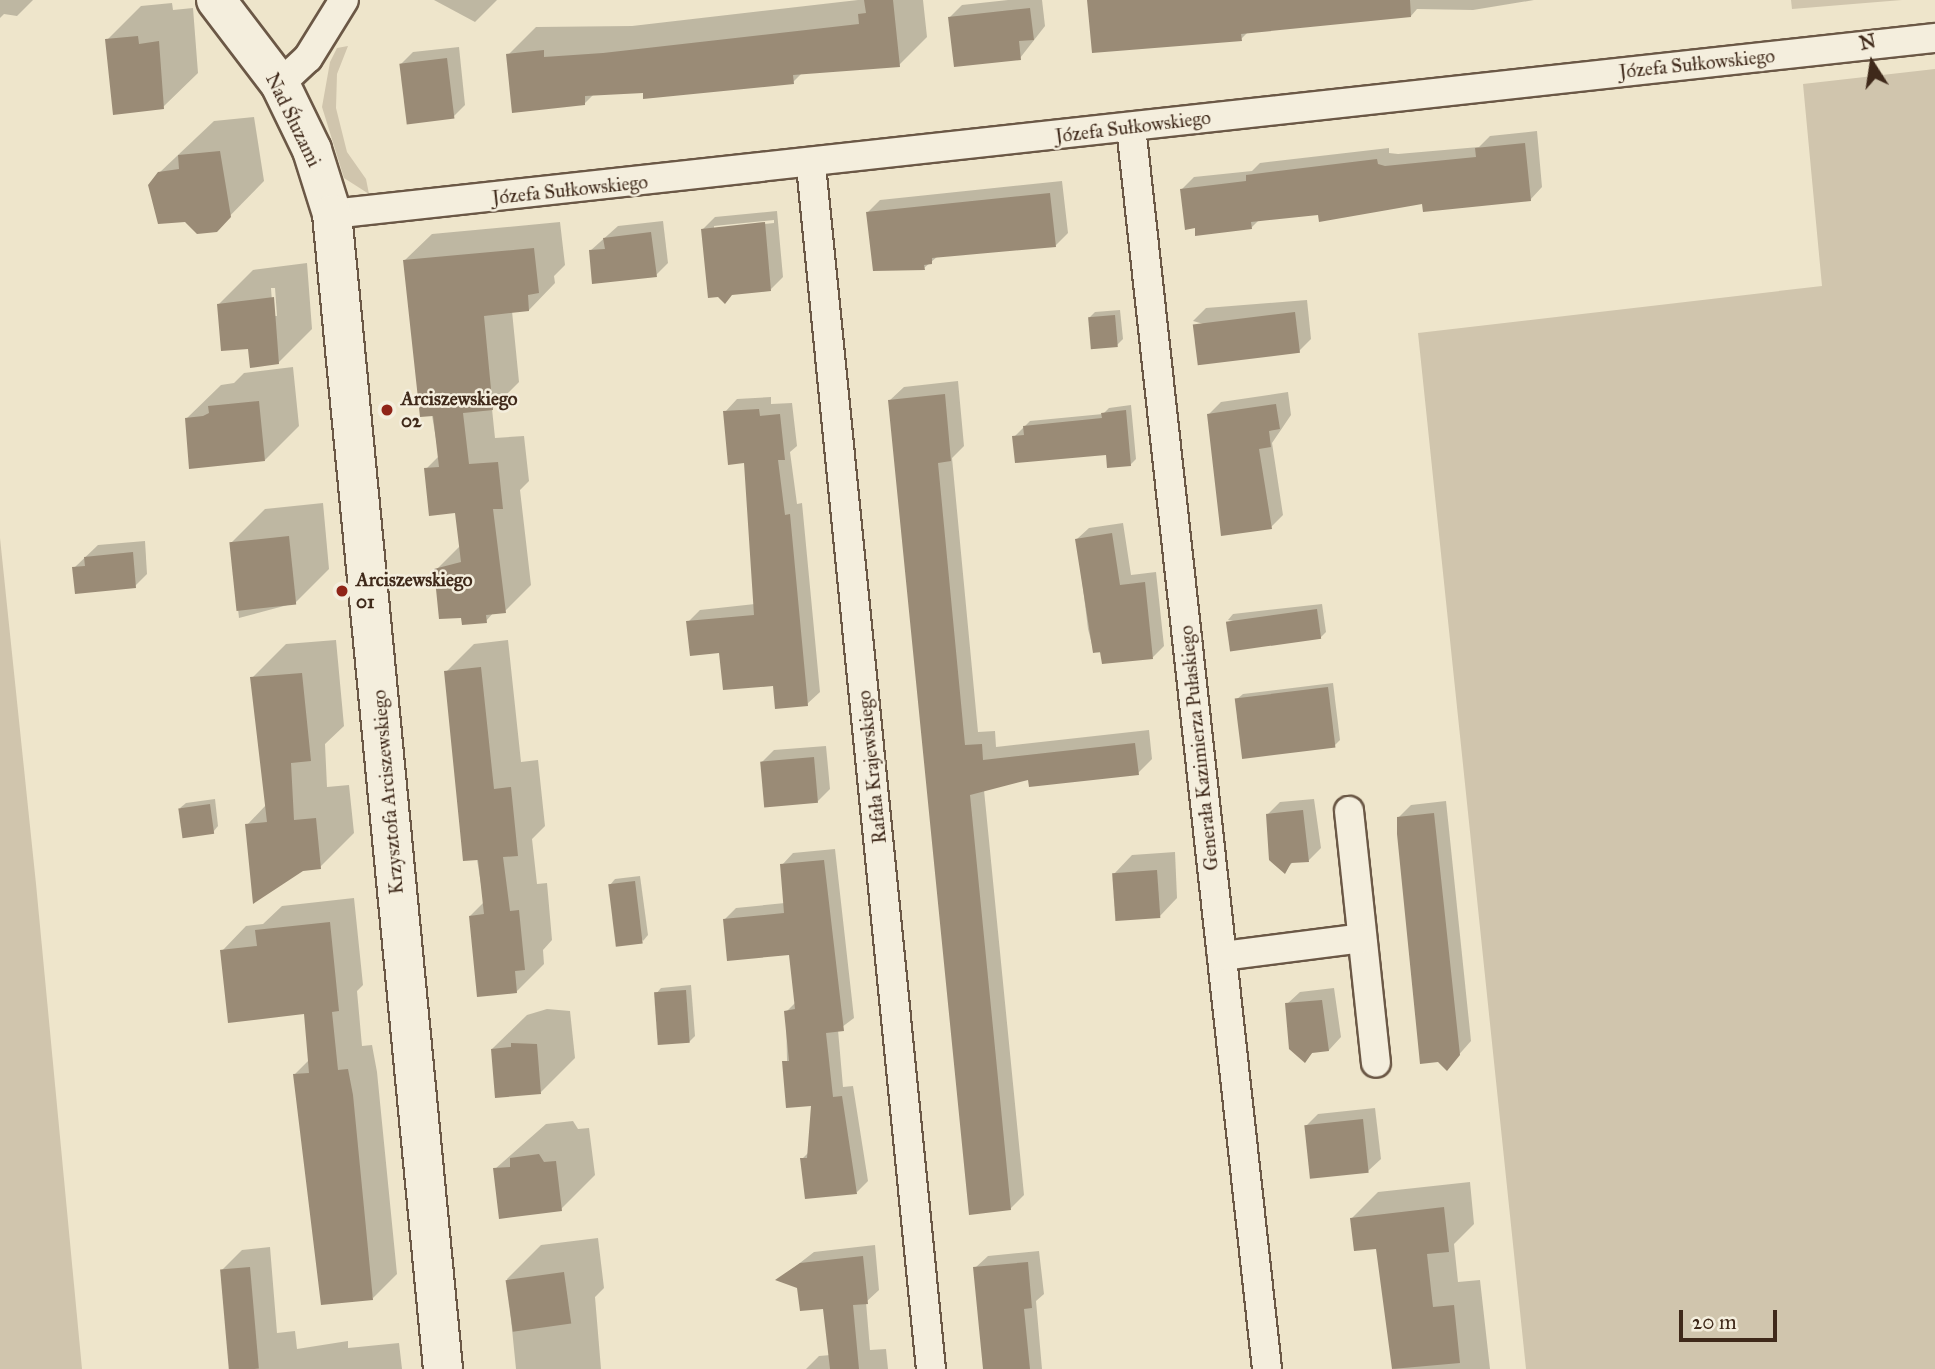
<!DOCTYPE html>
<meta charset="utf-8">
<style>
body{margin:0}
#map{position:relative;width:1935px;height:1369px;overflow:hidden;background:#eee5cb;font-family:"IM FELL Great Primer",serif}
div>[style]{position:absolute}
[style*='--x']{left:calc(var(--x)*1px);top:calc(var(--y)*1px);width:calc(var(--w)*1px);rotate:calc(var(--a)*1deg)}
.green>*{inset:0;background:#d0c5ad}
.shadow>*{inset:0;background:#0003}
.building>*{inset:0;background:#9a8b76;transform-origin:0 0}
.roads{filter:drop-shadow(2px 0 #6b5846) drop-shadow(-2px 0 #6b5846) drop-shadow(0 2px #6b5846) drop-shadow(0 -2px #6b5846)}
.street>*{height:28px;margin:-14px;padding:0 14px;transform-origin:14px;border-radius:14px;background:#f4eedd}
.secondary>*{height:38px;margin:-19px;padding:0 19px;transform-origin:19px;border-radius:19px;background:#f4eedd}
.dots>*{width:19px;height:19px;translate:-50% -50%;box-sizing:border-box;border:4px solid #f4eedd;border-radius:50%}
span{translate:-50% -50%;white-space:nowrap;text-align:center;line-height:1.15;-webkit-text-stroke:5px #f4eedd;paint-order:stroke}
.street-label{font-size:19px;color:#3f291a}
.poi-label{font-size:19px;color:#3f291a;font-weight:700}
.left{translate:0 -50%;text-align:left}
.north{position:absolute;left:1837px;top:28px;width:70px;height:70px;-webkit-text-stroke:5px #f4eedd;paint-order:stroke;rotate:348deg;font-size:19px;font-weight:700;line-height:28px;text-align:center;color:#3f291a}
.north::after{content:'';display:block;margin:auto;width:24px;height:32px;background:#3f291a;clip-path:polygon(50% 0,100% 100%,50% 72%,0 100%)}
.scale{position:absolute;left:1679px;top:1310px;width:98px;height:32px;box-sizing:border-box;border:4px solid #3f291a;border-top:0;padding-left:9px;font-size:21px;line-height:24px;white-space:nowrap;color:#3f291a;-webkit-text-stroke:5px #f4eedd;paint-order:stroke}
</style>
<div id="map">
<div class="green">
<i style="clip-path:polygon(1791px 0,1902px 0,1792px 9px)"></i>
<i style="clip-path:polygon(348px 46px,337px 74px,336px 108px,347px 152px,366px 179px,369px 194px,344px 178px,322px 107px,330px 62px,337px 48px)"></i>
<i style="clip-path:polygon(1935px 69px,1935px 1369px,1526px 1369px,1418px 333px,1822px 286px,1803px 84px)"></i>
<i style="clip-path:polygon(0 538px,36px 884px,82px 1369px,0 1369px)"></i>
</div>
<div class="shadow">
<i style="clip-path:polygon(0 0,33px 0,17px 16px,4px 14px,0 18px)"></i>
<i style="clip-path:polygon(434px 0,497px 0,475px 22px)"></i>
<i style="clip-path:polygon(858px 0,923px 0,927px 37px,899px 65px,802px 73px,793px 82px,594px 94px,585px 103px,508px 55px,536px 27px,632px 26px)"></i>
<i style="clip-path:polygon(1008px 0,1042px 0,1045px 26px,1020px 58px,950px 17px,962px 5px)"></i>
<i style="clip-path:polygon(1089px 0,1534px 0,1473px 10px,1417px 9px,1411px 16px,1248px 32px,1241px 39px)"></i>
<i style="clip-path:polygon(172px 3px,173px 10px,193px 8px,198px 73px,163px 107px,107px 40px,141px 6px)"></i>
<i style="clip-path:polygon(459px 47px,465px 105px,453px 117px,401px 64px,413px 52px)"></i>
<i style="clip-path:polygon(254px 117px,264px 181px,216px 230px,159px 173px,214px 121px)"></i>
<i style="clip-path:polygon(1537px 131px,1542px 187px,1530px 200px,1424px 203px,1320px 220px,1320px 213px,1259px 220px,1251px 228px,1196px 226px,1182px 189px,1194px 177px,1252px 171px,1260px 163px,1389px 148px,1389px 153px,1398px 154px,1479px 147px,1490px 136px)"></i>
<i style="clip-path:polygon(1062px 181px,1068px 233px,1055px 246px,938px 256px,924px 268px,868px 212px,880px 200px)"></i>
<i style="clip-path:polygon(evenodd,777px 211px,783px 277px,771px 289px,703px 229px,715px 217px,777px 211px,774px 220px,774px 223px,714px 229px,714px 226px,774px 220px)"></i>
<i style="clip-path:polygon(663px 221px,668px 263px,656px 275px,590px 251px,618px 226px)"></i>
<i style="clip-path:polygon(560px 222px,565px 265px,554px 276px,555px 283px,529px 310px,512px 311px,519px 382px,492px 409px,495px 438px,524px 436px,529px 481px,520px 490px,531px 585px,505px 611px,494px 612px,486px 621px,462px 616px,436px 570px,461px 545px,456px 511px,426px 469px,439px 456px,405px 260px,432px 234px)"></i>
<i style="clip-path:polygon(evenodd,307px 263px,312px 329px,278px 363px,249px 347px,219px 304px,253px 270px,307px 263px,271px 288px,275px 288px,277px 316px,273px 316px,271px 288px)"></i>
<i style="clip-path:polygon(1307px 300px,1311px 339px,1299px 351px,1193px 321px,1206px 308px)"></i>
<i style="clip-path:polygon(1120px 310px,1123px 339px,1117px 345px,1089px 318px,1095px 312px)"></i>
<i style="clip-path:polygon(293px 367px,299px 426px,265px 460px,186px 419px,221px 385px,234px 383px,244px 373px)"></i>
<i style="clip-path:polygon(958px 381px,964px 446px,952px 458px,978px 732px,995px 731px,996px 747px,1149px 730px,1152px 759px,1138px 773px,1030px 778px,984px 790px,1024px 1195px,1010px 1209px,889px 401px,904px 387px)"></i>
<i style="clip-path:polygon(1288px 392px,1291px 415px,1272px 443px,1283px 515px,1271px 527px,1209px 414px,1221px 402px)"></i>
<i style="clip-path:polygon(771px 397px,771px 404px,792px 403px,797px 446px,790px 452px,797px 504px,802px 503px,820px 692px,807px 704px,721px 651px,688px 622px,700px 610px,755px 604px,746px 462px,725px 412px,737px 399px)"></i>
<i style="clip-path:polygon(1131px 405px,1136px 459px,1130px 465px,1107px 453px,1014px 437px,1030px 421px,1103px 414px,1109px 408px)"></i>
<i style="clip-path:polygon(323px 503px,329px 569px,295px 603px,239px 618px,231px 543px,265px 509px)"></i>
<i style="clip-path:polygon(1123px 523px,1131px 575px,1156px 572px,1164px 646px,1153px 657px,1094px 652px,1088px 629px,1077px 539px,1089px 528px)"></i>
<i style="clip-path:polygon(145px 541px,147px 574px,135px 586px,74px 568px,98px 545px)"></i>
<i style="clip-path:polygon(1322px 604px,1326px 632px,1320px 638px,1228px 620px,1233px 614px)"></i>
<i style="clip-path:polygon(336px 640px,344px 726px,325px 744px,327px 787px,349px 785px,354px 833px,320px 867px,247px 825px,266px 805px,252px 678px,286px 644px)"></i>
<i style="clip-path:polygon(508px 640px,521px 762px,538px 760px,545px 826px,532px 839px,537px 884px,547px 883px,552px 940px,543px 950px,544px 964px,516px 992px,470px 916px,484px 902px,446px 672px,474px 644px)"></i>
<i style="clip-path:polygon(1333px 683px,1340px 740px,1334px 746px,1237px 699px,1243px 694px)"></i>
<i style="clip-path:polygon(826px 746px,830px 789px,818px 801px,762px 762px,774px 750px)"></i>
<i style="clip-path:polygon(215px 799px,218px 826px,213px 832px,180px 808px,186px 803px)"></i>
<i style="clip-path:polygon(1314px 799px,1321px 848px,1309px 860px,1294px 861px,1284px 871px,1267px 815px,1280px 802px)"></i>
<i style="clip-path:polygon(1446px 801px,1471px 1041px,1447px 1068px,1439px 1060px,1399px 817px,1411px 805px)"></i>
<i style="clip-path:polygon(835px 849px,854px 1018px,838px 1030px,843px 1087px,853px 1086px,868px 1181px,857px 1192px,802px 1159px,809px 1152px,812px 1104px,788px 1107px,786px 1012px,796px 1002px,790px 953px,725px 919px,736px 908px,785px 903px,782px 865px,793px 853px)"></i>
<i style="clip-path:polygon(1175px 852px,1177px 898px,1159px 917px,1114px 874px,1132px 855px)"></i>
<i style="clip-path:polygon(640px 876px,648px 935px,643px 941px,610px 885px,615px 879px)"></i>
<i style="clip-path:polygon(354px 898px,363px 985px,357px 991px,362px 1046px,372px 1045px,377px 1072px,397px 1274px,373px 1298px,295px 1074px,310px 1059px,305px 1012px,222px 951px,246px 926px,263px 924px,282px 906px)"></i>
<i style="clip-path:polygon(691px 985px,695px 1036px,689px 1042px,656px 994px,661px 988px)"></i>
<i style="clip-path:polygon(1334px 988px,1341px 1037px,1329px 1050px,1314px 1051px,1305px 1061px,1287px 1004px,1300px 992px)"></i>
<i style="clip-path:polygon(547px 1009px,570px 1011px,575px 1058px,541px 1092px,492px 1049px,527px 1015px)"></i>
<i style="clip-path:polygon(1375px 1108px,1381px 1159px,1368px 1171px,1333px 1175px,1306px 1126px,1318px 1114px)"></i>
<i style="clip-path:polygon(573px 1121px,578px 1129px,589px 1128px,595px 1175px,561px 1209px,495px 1169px,546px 1124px)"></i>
<i style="clip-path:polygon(1470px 1182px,1474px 1224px,1454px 1244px,1458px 1282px,1480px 1280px,1490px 1369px,1394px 1369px,1377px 1247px,1352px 1218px,1378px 1192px)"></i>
<i style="clip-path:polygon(598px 1238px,604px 1288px,595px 1297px,601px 1369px,516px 1369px,507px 1279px,541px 1245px)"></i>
<i style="clip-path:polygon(875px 1245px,879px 1290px,866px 1302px,870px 1350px,886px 1349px,888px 1369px,806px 1369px,819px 1356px,831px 1355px,825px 1307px,798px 1286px,778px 1280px,814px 1252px)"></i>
<i style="clip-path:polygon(270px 1247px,277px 1333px,295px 1331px,297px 1349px,348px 1341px,348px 1348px,399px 1343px,402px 1369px,234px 1369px,222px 1270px,242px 1250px)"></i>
<i style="clip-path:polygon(1039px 1251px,1044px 1294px,1036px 1301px,1042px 1369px,985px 1369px,975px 1268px,988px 1256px)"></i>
</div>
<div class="building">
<i style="clip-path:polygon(864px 0,893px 0,900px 67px,793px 75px,794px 84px,643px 99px,643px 93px,585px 96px,585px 105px,512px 113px,506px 54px,544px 50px,544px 57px,603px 53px,859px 24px,858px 14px,866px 13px)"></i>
<i style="clip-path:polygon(1087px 0,1410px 0,1411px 17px,1241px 34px,1242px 41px,1092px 53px)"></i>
<i style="clip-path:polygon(1030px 8px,1034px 40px,1019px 41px,1021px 60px,954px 67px,948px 17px)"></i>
<i style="clip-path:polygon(138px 36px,139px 44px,159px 41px,164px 109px,113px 115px,105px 39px)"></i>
<i style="left:447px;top:58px;width:61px;height:48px;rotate:83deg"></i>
<i style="clip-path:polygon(1525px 143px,1531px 201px,1423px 212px,1422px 204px,1319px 222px,1318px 215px,1251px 222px,1252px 229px,1195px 236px,1195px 228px,1185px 230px,1180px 189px,1246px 181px,1246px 175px,1377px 159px,1378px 164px,1385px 166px,1476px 157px,1475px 148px)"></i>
<i style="clip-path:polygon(220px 151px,231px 217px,217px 232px,197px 234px,185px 222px,158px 224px,148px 185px,158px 172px,179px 169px,178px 155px)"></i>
<i style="clip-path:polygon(1050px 193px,1056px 247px,932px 258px,932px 264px,924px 265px,925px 270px,873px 271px,866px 212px)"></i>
<i style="clip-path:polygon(765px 222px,771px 291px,732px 295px,725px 304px,718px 297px,708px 298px,701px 229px)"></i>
<i style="clip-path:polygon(651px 232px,657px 277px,592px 284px,589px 250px,605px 249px,603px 238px)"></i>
<i style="clip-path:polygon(534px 248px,539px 293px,528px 295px,529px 311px,484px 316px,493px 410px,463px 413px,469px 464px,498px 462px,503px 509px,493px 509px,506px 613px,486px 615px,487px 623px,462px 625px,461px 618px,439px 619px,434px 569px,461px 562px,455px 513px,429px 516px,424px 468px,439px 467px,433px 416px,420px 417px,403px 260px)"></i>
<i style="clip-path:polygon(274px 297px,279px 364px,250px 368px,248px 349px,221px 351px,217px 304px)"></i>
<i style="left:1295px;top:312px;width:41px;height:103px;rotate:83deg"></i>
<i style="left:1115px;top:315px;width:32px;height:27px;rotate:85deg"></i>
<i style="clip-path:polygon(945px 394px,951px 461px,938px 463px,965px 745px,982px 744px,983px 760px,1135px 743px,1139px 775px,1029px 787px,1028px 780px,970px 795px,1011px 1210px,969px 1215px,888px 400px)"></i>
<i style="clip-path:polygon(259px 401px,265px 461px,189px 469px,185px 418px,203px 416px,209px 413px,208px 406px)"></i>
<i style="clip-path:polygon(1276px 404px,1280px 429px,1269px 431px,1271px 447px,1259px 449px,1272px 529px,1221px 536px,1207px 414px)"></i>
<i style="clip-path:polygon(759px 409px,760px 416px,780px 414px,785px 460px,778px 460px,785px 515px,790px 514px,808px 706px,775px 709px,773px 686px,723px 690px,719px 653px,690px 656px,686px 621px,754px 615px,744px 463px,728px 465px,723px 411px)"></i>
<i style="clip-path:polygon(1126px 410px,1131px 466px,1107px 468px,1106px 455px,1015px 463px,1012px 436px,1024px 435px,1023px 426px,1102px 418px,1101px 413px)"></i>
<i style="clip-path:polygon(1112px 533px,1120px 585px,1145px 582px,1153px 659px,1102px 664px,1100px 652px,1093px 653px,1075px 539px)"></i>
<i style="left:289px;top:536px;width:69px;height:60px;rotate:84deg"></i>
<i style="clip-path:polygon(133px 552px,136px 588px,75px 594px,72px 567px,85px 566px,84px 557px)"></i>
<i style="left:1317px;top:609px;width:30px;height:92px;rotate:82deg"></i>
<i style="clip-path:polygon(481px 667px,494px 789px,511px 787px,518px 856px,503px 857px,510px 911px,519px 910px,525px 970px,515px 971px,517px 993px,477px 997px,469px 916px,484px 914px,478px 860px,463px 861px,444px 671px)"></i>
<i style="clip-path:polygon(302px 673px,311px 761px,291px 763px,294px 820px,316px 818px,321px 869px,303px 871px,253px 904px,245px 824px,267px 822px,250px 677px)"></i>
<i style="left:1328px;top:687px;width:61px;height:94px;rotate:83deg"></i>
<i style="left:814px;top:757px;width:46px;height:54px;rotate:85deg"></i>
<i style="left:210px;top:804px;width:30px;height:32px;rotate:82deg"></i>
<i style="clip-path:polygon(1303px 810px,1309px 862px,1291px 863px,1285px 874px,1269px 860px,1266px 814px)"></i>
<i style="clip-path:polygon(1434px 813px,1460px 1055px,1447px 1071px,1438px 1062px,1420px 1064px,1397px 834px,1397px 817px)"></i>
<i style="clip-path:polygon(824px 860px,844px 1031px,826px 1033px,833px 1097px,842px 1096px,857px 1194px,805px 1199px,800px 1158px,807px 1158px,811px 1106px,786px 1108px,782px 1061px,789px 1061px,784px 1011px,795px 1009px,789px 955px,727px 961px,723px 919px,784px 913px,780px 864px)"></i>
<i style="left:1157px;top:870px;width:48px;height:45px;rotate:86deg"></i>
<i style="left:635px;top:881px;width:63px;height:27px;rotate:83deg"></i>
<i style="clip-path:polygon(330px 922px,339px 1011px,332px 1012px,338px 1070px,348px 1069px,353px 1095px,373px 1300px,321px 1305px,293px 1074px,309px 1073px,304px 1014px,228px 1023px,220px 950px,257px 946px,255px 930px)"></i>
<i style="left:686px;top:990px;width:53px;height:32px;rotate:86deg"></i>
<i style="clip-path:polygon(1322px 1000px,1329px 1051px,1312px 1053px,1305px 1063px,1289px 1049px,1285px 1003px)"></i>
<i style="clip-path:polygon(511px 1043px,537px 1044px,541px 1094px,495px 1098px,491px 1049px,511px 1047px)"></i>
<i style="left:1363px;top:1119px;width:54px;height:59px;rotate:84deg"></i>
<i style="clip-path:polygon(539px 1154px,544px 1162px,556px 1161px,562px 1211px,499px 1219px,493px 1168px,510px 1167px,510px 1158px)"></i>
<i style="clip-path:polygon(1444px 1207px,1449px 1252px,1427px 1254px,1433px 1307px,1454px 1305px,1460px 1363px,1392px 1369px,1376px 1249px,1354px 1251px,1350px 1218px)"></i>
<i style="clip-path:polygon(863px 1256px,868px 1304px,853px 1305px,859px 1369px,830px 1369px,823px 1309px,800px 1311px,797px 1288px,775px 1280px,800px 1263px)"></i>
<i style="clip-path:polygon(1028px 1262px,1032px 1308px,1024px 1309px,1030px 1369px,983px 1369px,973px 1267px)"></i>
<i style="left:250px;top:1267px;width:102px;height:30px;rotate:85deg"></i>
<i style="left:564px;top:1272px;width:52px;height:59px;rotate:82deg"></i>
</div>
<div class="roads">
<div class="street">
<i style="--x:280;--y:84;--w:38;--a:-43"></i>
<i style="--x:308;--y:58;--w:68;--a:-58.2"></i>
<i style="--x:1131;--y:127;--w:1249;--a:83.75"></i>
<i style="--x:811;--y:165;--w:1210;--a:84.31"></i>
<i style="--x:332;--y:214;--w:1613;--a:-6.27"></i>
<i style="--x:1349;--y:811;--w:253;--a:83.9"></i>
<i style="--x:1222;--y:956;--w:141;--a:-7.3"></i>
</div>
<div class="secondary">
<i style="--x:216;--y:0;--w:106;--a:52.7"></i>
<i style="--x:280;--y:84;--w:73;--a:64.1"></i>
<i style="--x:312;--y:150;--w:67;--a:72.6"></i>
<i style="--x:332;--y:214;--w:1160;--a:84.51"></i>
</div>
</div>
<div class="dots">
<i style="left:387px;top:410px;background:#8f2418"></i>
<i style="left:342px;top:591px;background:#8f2418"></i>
</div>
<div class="street-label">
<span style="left:1697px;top:64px;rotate:-6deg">Józefa Sułkowskiego</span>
<span style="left:293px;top:120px;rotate:64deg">Nad Śluzami</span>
<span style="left:1133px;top:127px;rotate:-7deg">Józefa Sułkowskiego</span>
<span style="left:570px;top:190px;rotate:-6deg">Józefa Sułkowskiego</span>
<span style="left:1199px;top:748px;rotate:-96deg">Generała Kazimierza Pułaskiego</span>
<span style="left:872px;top:767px;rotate:-96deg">Rafała Krajewskiego</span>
<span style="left:388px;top:792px;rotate:-95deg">Krzysztofa Arciszewskiego</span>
</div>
<div class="poi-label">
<span class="left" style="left:401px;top:410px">Arciszewskiego<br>02</span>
<span class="left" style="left:356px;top:591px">Arciszewskiego<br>01</span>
</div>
<div class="north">N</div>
<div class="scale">20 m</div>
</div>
